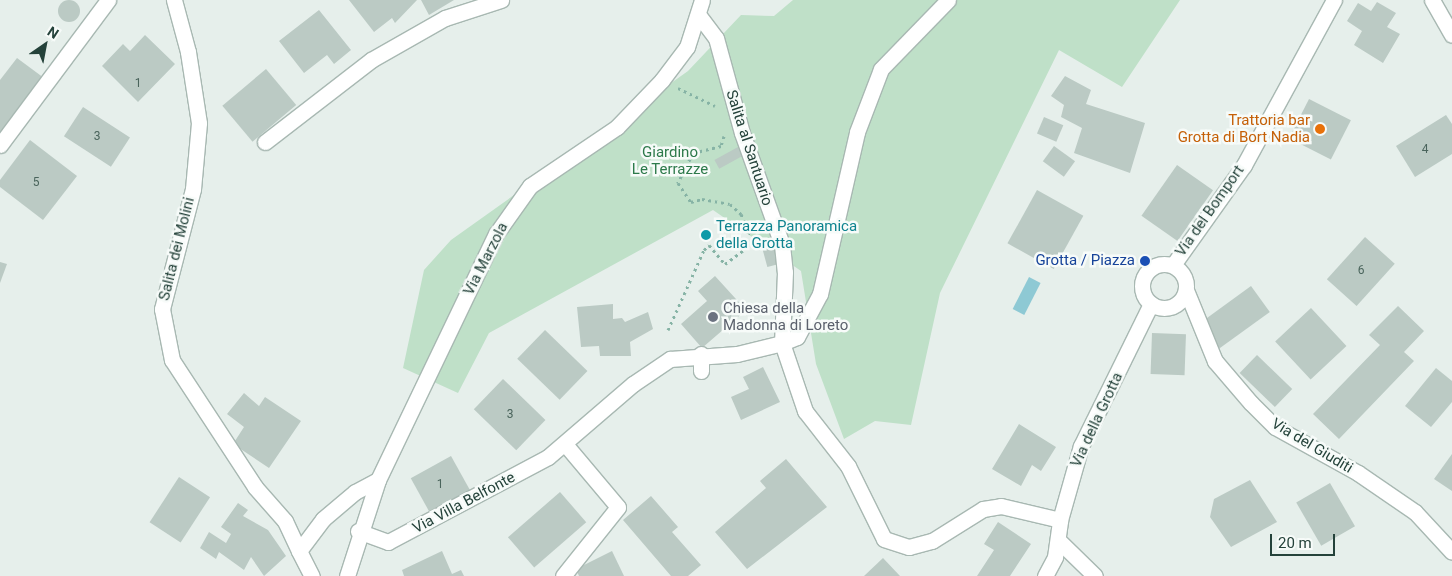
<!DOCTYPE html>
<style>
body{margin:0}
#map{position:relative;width:1452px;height:576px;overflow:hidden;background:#e6efeb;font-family:Roboto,sans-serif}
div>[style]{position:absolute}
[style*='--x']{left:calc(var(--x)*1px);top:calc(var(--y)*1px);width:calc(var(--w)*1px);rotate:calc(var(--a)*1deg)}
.green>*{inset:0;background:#bfe0c8}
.water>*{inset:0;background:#8ec9d4;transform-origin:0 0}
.building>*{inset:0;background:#bbcac4;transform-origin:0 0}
.round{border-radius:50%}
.path>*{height:3px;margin-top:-1.5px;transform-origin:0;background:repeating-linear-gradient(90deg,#86b3a5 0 2.5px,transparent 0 6.5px)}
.roads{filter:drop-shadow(1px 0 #a8b8b2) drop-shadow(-1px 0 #a8b8b2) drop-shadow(0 1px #a8b8b2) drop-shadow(0 -1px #a8b8b2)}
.minor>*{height:15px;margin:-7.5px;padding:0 7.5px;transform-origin:7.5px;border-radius:7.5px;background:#fff}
.minor>.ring{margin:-7.5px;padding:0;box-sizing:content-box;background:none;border:15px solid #fff;border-radius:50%}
.dots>*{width:14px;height:14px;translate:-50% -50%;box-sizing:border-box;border:2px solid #f7fbf9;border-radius:50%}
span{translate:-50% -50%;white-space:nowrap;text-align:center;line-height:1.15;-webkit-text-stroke:5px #f7fbf9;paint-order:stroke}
.number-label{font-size:12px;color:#4a645c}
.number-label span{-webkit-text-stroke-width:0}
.food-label{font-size:15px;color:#c56008}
.right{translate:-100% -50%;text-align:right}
.street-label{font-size:15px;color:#24423a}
.park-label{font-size:15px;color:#2d7a4b}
.culture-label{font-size:15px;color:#0d838f}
.left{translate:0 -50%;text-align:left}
.transit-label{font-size:15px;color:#164399}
.worship-label{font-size:15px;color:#5b616d}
.north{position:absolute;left:20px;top:20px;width:50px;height:50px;-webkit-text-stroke:4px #f7fbf9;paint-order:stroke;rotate:33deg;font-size:14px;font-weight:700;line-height:20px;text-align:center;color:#24423a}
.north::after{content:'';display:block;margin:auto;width:18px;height:22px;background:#24423a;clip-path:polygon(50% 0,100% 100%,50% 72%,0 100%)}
.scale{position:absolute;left:1270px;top:534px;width:65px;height:22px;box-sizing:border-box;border:2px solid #24423a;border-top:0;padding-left:6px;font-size:15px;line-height:18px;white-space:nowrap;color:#24423a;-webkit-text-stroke:4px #f7fbf9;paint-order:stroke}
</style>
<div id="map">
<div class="green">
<i style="clip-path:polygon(793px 0,1180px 0,1122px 87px,1059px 50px,940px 293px,911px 425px,875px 421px,844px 439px,816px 364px,801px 271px,713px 210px,489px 333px,458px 393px,403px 368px,424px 270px,451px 240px,688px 71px,741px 15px,774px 16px)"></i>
</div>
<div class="water">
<i style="left:1029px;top:277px;width:13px;height:36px;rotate:27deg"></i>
</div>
<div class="building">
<i class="round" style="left:58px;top:0;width:22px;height:22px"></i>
<i style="clip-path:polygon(349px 0,417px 0,395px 23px,392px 18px,374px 32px)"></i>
<i style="clip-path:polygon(421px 0,454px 0,429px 15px)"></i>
<i style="clip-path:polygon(1377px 2px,1396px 13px,1387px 27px,1400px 34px,1383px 63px,1354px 45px,1362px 31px,1347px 21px,1358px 3px,1371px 11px)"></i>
<i style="clip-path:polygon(319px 10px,351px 50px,334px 64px,327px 55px,304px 73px,279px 41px)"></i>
<i style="clip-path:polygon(145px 35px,175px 64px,138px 102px,102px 66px,123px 44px,130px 51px)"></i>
<i style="clip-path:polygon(17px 58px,44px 78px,0 135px,0 80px)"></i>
<i style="left:266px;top:69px;width:47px;height:57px;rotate:50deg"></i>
<i style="clip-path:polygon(1065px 76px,1091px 90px,1086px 104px,1145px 123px,1130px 173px,1074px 153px,1082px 128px,1061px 117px,1064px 105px,1051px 96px)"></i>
<i style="left:1309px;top:99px;width:47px;height:44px;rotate:27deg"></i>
<i style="left:83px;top:107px;width:56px;height:35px;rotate:33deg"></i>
<i style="clip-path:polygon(1446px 115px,1452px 124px,1452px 154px,1415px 177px,1396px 146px)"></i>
<i style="left:1044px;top:117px;width:21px;height:18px;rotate:23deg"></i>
<i style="clip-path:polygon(30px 140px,77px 176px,43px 220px,0 187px,0 180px)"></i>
<i style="left:1054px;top:146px;width:26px;height:19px;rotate:36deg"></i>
<i style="left:738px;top:147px;width:10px;height:27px;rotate:61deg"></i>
<i style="left:1177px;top:165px;width:44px;height:62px;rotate:35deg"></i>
<i style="left:1037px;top:190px;width:53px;height:61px;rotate:29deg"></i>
<i style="left:1365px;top:237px;width:40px;height:57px;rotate:42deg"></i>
<i style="left:772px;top:242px;width:23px;height:11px;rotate:75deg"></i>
<i style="clip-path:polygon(0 262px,7px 264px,0 283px)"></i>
<i style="clip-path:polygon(715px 276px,746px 310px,702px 348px,681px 324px,707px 301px,698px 291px)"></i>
<i style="left:1251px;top:286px;width:32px;height:62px;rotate:54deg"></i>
<i style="clip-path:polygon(613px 304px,613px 319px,622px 318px,625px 322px,648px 312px,653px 329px,630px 342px,631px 356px,600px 356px,599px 346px,581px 347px,577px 307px)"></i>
<i style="clip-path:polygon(1398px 306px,1424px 331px,1404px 352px,1414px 361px,1339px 439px,1313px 414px,1380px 345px,1369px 335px)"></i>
<i style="left:1311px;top:308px;width:52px;height:49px;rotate:47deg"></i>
<i style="left:545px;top:330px;width:59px;height:40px;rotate:44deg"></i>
<i style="left:1152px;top:333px;width:34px;height:41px;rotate:2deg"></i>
<i style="left:1257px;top:355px;width:49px;height:25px;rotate:44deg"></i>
<i style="clip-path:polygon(763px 367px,780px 402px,741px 420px,731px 397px,749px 389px,743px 377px)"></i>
<i style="clip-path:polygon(1436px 368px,1452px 381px,1452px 402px,1431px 427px,1405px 406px)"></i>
<i style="left:503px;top:379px;width:59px;height:42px;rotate:44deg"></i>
<i style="clip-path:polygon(244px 393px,259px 406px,265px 397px,301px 421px,269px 468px,233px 444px,244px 427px,227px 414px)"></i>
<i style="clip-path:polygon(1019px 424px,1056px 447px,1041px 471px,1032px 465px,1021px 486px,992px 469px)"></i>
<i style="clip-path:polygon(1452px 454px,1452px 491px,1434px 479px)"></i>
<i style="left:451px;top:456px;width:41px;height:46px;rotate:61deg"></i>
<i style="clip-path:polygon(786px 459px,827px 507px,747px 569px,715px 532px,766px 488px,760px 481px)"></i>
<i style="left:179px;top:477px;width:37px;height:54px;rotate:33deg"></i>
<i style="clip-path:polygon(1250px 480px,1277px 522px,1231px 547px,1210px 517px,1214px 499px)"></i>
<i style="left:1330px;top:483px;width:50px;height:39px;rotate:60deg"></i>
<i style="left:560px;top:492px;width:40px;height:69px;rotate:49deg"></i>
<i style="clip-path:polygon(651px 496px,678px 527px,672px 532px,701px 565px,688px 576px,671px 576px,623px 520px)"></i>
<i style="clip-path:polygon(238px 503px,248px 510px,243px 516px,268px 530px,286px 556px,264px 576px,251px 557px,244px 570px,219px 552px,216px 559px,200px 548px,209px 532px,226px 543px,231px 534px,221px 527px)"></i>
<i style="clip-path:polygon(998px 522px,1031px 544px,1010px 576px,977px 576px,994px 550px,984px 544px)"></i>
<i style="clip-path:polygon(442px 551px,452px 574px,461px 570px,464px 576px,404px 576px,402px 570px)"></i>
<i style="clip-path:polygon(612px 551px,624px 576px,579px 576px,576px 569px)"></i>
<i style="clip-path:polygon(883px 558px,900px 576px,864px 576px)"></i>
</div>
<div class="path">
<i style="--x:678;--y:88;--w:41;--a:25.9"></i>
<i style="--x:724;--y:136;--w:10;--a:107"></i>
<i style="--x:721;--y:146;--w:29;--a:166"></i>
<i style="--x:693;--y:153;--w:34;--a:117"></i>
<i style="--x:678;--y:183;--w:23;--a:56"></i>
<i style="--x:691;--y:202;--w:11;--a:-15"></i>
<i style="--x:702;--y:199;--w:28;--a:10"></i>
<i style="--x:730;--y:204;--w:15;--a:42"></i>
<i style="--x:741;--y:214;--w:31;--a:65"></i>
<i style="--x:668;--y:330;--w:88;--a:-65.8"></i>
<i style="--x:704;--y:250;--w:7;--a:-45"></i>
<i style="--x:709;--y:245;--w:25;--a:50"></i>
<i style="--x:725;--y:264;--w:45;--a:-36.9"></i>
</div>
<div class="roads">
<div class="minor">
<i style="--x:174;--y:0;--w:54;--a:74.9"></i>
<i style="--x:188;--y:52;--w:72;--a:81.2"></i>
<i style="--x:199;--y:123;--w:66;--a:95.2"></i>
<i style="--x:193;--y:189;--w:124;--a:104.5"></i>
<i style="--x:162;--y:309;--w:52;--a:78.9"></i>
<i style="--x:172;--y:360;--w:152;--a:56.8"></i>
<i style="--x:255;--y:487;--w:45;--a:48.6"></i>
<i style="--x:285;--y:521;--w:33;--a:65"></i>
<i style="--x:299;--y:551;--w:40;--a:-53"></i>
<i style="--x:323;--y:519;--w:42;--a:-40.2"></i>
<i style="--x:355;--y:492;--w:26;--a:-28"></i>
<i style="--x:1432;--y:0;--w:40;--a:60.3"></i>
<i style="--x:700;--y:17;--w:26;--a:53"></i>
<i style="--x:716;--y:38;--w:98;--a:74.7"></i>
<i style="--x:742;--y:133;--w:119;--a:70.3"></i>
<i style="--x:782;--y:245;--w:27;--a:84"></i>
<i style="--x:785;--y:272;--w:71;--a:92.4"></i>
<i style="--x:782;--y:343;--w:16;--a:-22"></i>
<i style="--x:797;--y:337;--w:49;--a:-61.9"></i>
<i style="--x:820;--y:294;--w:166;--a:-77.1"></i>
<i style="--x:857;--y:132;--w:67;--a:-69.1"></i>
<i style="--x:881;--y:69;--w:96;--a:-45.8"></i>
<i style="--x:265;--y:142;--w:134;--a:-37.7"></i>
<i style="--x:371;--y:60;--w:85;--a:-29.6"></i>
<i style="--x:445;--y:18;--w:59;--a:-17.8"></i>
<i style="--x:0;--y:145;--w:181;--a:-53.3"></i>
<i class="ring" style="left:1142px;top:264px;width:29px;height:29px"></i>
<i style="--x:1173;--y:265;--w:123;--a:-54.6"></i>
<i style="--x:1244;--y:165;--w:188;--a:-61.4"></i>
<i style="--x:1186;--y:290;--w:77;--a:67.8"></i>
<i style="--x:1215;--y:361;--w:55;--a:49.4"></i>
<i style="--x:1251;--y:403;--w:34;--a:45"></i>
<i style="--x:1275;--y:427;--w:95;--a:29"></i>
<i style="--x:1358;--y:473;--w:69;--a:34.4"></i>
<i style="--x:1415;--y:512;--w:54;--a:47.2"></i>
<i style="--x:701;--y:371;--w:17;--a:-90"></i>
<i style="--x:358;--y:531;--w:32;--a:20"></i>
<i style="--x:388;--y:542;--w:181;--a:-28"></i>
<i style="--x:548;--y:457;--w:112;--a:-40.7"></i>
<i style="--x:633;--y:384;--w:45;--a:-34"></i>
<i style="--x:670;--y:359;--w:67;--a:-4.3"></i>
<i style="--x:737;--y:354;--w:46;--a:-13.7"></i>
<i style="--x:782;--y:343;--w:72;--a:71.3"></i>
<i style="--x:805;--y:411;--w:70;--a:52"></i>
<i style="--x:848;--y:466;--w:81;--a:63.7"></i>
<i style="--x:884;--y:539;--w:26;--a:18"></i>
<i style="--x:909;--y:547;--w:24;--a:-15"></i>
<i style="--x:932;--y:541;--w:60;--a:-32.1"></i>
<i style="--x:983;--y:509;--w:18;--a:-9"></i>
<i style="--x:1001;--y:506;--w:61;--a:13.3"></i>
<i style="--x:1059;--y:541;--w:50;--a:44.2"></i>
<i style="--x:299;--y:551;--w:28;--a:63"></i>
<i style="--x:347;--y:576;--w:101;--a:-72.1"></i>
<i style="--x:378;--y:480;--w:273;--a:-64.4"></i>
<i style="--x:496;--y:234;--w:59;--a:-54.7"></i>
<i style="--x:530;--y:186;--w:105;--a:-34.1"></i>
<i style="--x:617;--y:127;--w:65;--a:-46.2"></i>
<i style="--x:662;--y:80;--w:41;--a:-52.9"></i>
<i style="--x:687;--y:47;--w:49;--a:-72.3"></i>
<i style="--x:563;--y:576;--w:88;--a:-51.4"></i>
<i style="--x:618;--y:507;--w:82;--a:-130.1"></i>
<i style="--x:1045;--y:576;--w:21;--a:-62"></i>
<i style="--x:1055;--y:557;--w:37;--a:-82"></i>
<i style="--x:1060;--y:520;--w:77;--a:-74.2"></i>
<i style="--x:1081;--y:446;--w:158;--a:-63.8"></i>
</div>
</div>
<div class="dots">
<i style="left:1320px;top:129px;background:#e8710a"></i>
<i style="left:706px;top:235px;background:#0f9aa8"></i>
<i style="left:1145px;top:261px;background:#1a4fb4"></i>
<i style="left:713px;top:317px;background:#6b7280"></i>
</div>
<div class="number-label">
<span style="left:138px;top:84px">1</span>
<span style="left:97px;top:137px">3</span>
<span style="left:1425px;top:150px">4</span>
<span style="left:36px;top:183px">5</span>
<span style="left:1361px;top:271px">6</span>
<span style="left:510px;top:415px">3</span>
<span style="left:440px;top:485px">1</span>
</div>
<div class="food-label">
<span class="right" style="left:1310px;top:129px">Trattoria bar<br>Grotta di Bort Nadia</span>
</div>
<div class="street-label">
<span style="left:749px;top:148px;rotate:72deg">Salita al Santuario</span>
<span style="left:1210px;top:211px;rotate:-55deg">Via del Bomport</span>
<span style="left:177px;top:249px;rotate:-76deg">Salita dei Molini</span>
<span style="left:486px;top:259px;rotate:-63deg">Via Marzola</span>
<span style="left:1097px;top:420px;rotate:-65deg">Via della Grotta</span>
<span style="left:1312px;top:446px;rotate:31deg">Via del Giuditi</span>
<span style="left:464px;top:503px;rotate:-28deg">Via Villa Belfonte</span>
</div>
<div class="park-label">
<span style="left:670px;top:161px">Giardino<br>Le Terrazze</span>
</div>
<div class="culture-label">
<span class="left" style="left:716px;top:235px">Terrazza Panoramica<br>della Grotta</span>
</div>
<div class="transit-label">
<span class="right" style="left:1135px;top:261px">Grotta / Piazza</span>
</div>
<div class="worship-label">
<span class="left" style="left:723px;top:317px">Chiesa della<br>Madonna di Loreto</span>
</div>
<div class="north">N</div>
<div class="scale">20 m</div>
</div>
